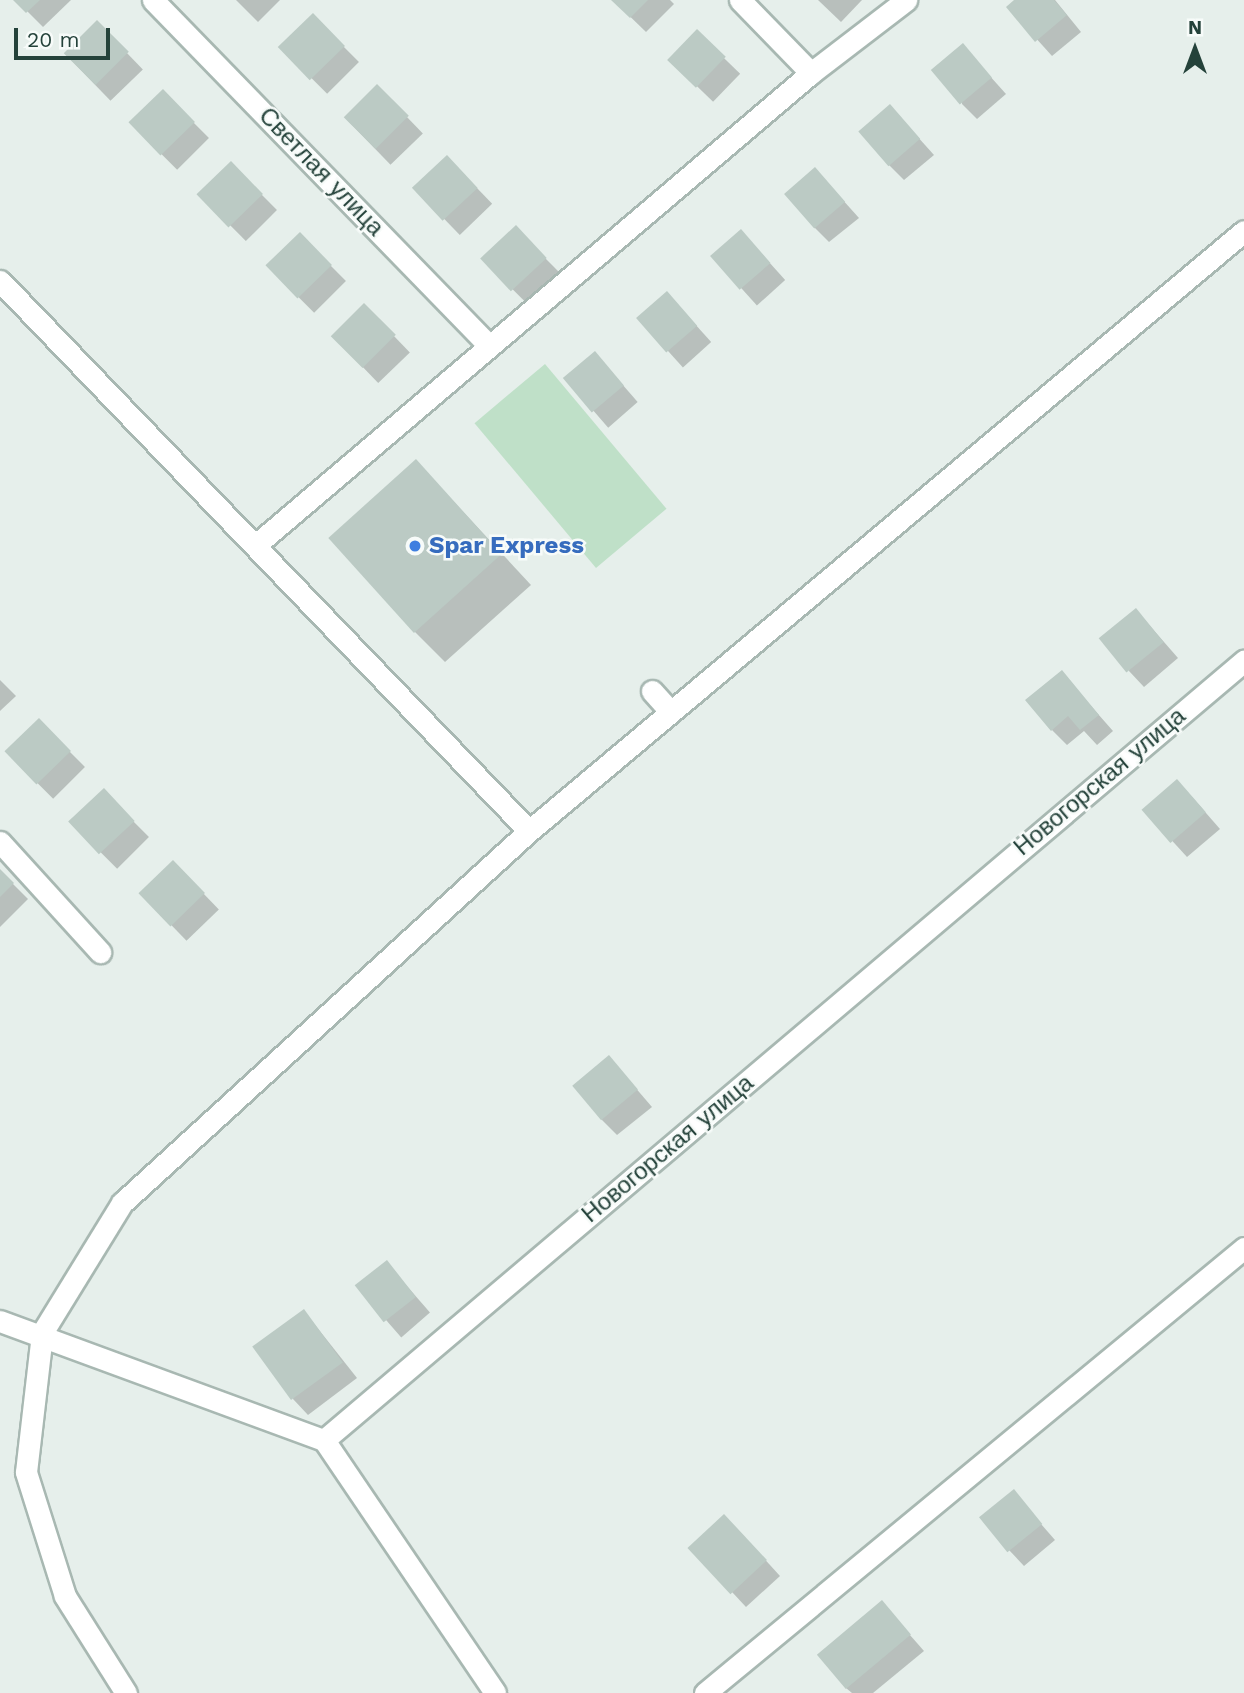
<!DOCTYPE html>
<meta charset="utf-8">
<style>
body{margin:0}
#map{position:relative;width:1244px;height:1693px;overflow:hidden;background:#e6efeb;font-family:"Work Sans",sans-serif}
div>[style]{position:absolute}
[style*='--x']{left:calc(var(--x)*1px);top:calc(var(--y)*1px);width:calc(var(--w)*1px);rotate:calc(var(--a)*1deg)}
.green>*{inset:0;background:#bfe0c8;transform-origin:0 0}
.shadow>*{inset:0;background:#0003;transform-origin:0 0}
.building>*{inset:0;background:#bbcac4;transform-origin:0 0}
.roads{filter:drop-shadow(2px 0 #a8b8b2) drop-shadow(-2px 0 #a8b8b2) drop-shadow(0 2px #a8b8b2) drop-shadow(0 -2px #a8b8b2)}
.minor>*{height:21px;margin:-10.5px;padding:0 10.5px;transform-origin:10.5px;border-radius:10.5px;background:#fff}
.dots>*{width:19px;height:19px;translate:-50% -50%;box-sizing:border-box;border:4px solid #f7fbf9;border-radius:50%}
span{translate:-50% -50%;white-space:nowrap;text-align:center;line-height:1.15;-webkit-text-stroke:5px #f7fbf9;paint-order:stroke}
.street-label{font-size:24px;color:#24423a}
.shop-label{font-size:24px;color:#366cbe;font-weight:700}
.left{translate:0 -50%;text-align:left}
.north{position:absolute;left:1160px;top:14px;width:70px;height:70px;-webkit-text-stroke:5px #f7fbf9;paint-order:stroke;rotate:0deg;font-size:19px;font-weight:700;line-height:28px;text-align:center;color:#24423a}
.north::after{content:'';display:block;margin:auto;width:24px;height:32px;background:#24423a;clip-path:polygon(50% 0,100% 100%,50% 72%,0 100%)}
.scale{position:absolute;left:14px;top:28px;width:96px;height:32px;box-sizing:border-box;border:4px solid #24423a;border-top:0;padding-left:9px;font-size:21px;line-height:24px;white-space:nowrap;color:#24423a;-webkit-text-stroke:5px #f7fbf9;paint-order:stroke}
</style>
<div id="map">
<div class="green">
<i style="left:545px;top:364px;width:189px;height:92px;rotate:50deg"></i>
</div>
<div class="shadow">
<i style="clip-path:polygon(16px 0,71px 0,43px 27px)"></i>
<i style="clip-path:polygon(236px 0,280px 0,258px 22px)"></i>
<i style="clip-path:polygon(613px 0,670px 0,674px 4px,646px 32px)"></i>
<i style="clip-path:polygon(818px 0,862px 0,841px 22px)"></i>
<i style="clip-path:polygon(1017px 0,1055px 0,1081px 32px,1052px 56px,1008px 7px)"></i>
<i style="left:313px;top:16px;width:65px;height:45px;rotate:45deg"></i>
<i style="left:97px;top:22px;width:66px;height:45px;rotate:46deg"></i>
<i style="left:697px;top:32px;width:60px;height:39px;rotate:44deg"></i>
<i style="clip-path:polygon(963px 46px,1006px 94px,977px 119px,962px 104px)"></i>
<i style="left:377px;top:86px;width:66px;height:45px;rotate:46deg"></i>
<i style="left:163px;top:92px;width:65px;height:45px;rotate:45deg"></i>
<i style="clip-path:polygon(890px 106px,934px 155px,904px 180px,889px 165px)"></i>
<i style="left:447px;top:157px;width:65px;height:45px;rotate:46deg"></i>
<i style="left:231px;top:164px;width:65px;height:44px;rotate:45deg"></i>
<i style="clip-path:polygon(815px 169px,859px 218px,829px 242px,814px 227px)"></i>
<i style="left:515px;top:228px;width:65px;height:45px;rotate:45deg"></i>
<i style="left:741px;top:231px;width:66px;height:38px;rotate:48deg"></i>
<i style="left:300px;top:235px;width:65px;height:45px;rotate:45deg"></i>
<i style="left:667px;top:293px;width:66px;height:38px;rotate:48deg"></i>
<i style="left:364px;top:305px;width:66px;height:44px;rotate:46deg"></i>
<i style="left:595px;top:353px;width:65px;height:39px;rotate:49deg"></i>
<i style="clip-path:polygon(416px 461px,531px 585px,445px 662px,415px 632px)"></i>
<i style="clip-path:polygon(1136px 610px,1178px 658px,1144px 687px,1129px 671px)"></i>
<i style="clip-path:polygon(1061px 672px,1113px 731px,1097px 745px,1084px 731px,1067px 745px,1052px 730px)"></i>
<i style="clip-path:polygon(0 680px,16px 696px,0 711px)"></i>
<i style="left:39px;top:721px;width:65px;height:45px;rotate:45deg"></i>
<i style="left:103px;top:791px;width:65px;height:45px;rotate:45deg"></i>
<i style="clip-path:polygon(1192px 797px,1220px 829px,1187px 857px,1144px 810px)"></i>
<i style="left:173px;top:862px;width:66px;height:45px;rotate:46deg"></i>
<i style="clip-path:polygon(0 871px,28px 899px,0 927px)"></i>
<i style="clip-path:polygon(609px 1057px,652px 1107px,617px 1135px,602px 1120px)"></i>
<i style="left:386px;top:1262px;width:67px;height:38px;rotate:49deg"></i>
<i style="clip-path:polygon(304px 1311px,357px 1378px,308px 1415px,293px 1399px)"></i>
<i style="clip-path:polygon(1013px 1492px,1055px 1540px,1024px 1566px,1009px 1550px)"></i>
<i style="clip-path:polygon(739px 1531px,780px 1576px,746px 1607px,690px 1547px)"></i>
<i style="clip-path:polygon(881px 1602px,924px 1651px,873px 1693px,852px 1693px,846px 1688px)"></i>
</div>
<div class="building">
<i style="clip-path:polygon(13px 0,40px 0,26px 13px)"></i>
<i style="clip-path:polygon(611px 0,648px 0,630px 18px)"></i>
<i style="clip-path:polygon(1014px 0,1054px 0,1067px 15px,1035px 42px,1006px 7px)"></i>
<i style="left:313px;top:13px;width:46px;height:49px;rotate:46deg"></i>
<i style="left:97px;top:20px;width:45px;height:47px;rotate:45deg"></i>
<i style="left:697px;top:29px;width:40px;height:43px;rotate:44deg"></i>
<i style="left:963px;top:43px;width:45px;height:42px;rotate:50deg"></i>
<i style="left:377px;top:84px;width:45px;height:47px;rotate:45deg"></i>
<i style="left:163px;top:89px;width:46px;height:48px;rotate:46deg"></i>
<i style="left:890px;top:104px;width:46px;height:42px;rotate:49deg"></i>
<i style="left:447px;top:155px;width:45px;height:48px;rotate:47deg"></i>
<i style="left:231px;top:161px;width:46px;height:48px;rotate:46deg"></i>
<i style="left:815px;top:167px;width:46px;height:41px;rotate:49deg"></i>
<i style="left:516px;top:225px;width:45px;height:49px;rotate:47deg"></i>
<i style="left:741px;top:229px;width:45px;height:41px;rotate:49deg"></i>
<i style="left:300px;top:232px;width:46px;height:48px;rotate:46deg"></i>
<i style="left:667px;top:291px;width:46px;height:41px;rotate:49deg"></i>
<i style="left:364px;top:303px;width:45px;height:47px;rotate:45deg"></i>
<i style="left:595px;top:351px;width:45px;height:42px;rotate:50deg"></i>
<i style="left:416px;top:459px;width:128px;height:118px;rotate:48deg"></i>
<i style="left:1136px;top:608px;width:44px;height:48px;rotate:51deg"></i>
<i style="clip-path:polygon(1062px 670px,1099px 715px,1080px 730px,1068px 716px,1051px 731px,1025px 700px)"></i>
<i style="left:39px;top:718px;width:46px;height:48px;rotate:46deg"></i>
<i style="left:1177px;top:779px;width:44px;height:47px;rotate:49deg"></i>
<i style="left:104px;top:788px;width:45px;height:49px;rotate:47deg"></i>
<i style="left:173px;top:860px;width:46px;height:48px;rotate:46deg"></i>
<i style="clip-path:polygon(0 869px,14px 883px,0 897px)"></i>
<i style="left:609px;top:1055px;width:45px;height:48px;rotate:50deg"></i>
<i style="left:387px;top:1260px;width:47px;height:41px;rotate:52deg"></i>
<i style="left:304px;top:1309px;width:66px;height:64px;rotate:54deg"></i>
<i style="left:1014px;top:1489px;width:45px;height:45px;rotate:51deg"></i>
<i style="left:724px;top:1514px;width:63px;height:50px;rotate:47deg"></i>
<i style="left:882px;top:1600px;width:45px;height:85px;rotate:50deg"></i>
</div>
<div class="roads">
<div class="minor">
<i style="--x:153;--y:0;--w:482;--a:45.8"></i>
<i style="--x:740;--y:0;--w:102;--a:45.8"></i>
<i style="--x:0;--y:281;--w:763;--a:46.11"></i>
<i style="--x:258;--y:543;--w:726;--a:-40.36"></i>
<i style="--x:811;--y:73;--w:120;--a:-37.5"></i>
<i style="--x:652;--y:691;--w:28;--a:48"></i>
<i style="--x:0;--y:842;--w:149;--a:47.7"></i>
<i style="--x:0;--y:1321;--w:345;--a:20.2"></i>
<i style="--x:324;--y:1440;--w:1206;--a:-40.26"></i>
<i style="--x:324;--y:1440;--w:305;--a:55.9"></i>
<i style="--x:126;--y:1693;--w:115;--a:-122.2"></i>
<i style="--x:65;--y:1596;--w:130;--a:-107.5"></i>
<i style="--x:26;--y:1472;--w:140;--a:-83.4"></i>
<i style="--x:42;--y:1333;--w:153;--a:-58.4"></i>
<i style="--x:122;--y:1203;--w:551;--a:-42.43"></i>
<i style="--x:529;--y:831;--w:933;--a:-40"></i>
<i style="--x:705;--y:1693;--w:699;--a:-39.54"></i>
</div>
</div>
<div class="dots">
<i style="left:415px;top:546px;background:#3f7fe0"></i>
</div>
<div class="street-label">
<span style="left:321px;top:172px;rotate:46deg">Светлая улица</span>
<span style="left:1100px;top:782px;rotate:-40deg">Новогорская улица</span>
<span style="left:668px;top:1149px;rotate:-40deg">Новогорская улица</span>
</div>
<div class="shop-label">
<span class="left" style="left:429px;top:546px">Spar Express</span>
</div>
<div class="north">N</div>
<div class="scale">20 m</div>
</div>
